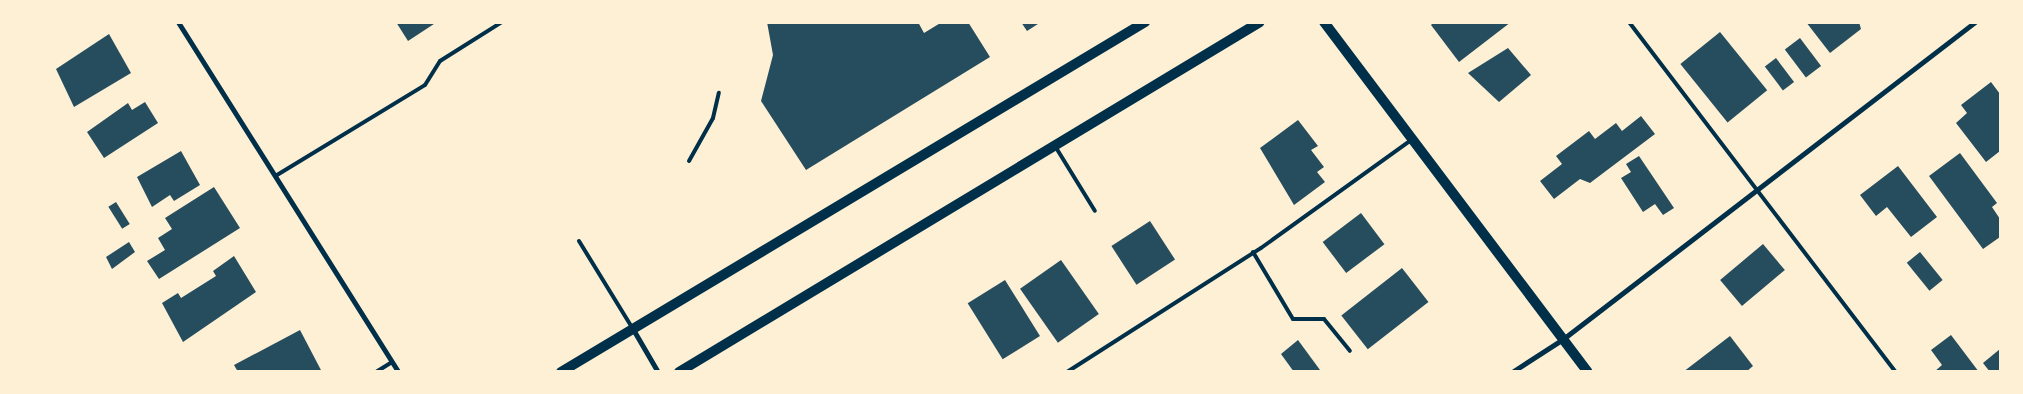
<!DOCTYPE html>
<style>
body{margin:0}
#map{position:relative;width:2023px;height:394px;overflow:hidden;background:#fdf0d5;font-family:"Sofia Sans Condensed",sans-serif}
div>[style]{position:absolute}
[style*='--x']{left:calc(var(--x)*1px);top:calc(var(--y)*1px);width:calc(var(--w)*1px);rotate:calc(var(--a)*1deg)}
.building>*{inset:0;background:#264d5e;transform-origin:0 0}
.service>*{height:4px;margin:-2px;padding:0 2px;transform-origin:2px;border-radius:2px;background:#003049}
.minor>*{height:5px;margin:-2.5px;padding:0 2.5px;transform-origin:2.5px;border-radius:2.5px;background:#003049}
.secondary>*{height:10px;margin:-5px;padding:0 5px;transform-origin:5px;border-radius:5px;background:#003049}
span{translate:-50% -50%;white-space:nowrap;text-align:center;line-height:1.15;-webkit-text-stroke:4px #fdf0d5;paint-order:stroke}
.frame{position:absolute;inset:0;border:24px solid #fdf0d5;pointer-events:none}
</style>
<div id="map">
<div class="building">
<i style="clip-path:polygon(396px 22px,437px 22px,408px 41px)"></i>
<i style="clip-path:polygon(767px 22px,918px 22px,924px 33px,942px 22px,968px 22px,990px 57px,806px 170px,761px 101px,773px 55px)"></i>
<i style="clip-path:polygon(1021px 22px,1041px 22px,1027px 31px)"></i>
<i style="clip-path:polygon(1434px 22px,1511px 22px,1459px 62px,1431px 25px)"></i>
<i style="clip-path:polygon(1806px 22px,1859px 22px,1861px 29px,1830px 53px)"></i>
<i style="left:1720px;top:32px;width:75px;height:51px;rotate:51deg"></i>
<i style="clip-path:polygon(109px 34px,131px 73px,74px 107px,56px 69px)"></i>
<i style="left:1800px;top:38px;width:35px;height:19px;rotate:53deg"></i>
<i style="clip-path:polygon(1508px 48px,1531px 75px,1499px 102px,1468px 73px)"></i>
<i style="left:1776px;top:58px;width:30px;height:14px;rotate:53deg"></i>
<i style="clip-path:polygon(1991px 82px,2000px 94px,2000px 151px,1986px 162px,1956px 123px,1967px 113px,1961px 105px)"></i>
<i style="clip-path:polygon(145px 102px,158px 123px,104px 158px,87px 132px,128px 103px,132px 110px)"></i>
<i style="clip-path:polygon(1641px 116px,1655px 134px,1590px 183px,1580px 179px,1554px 199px,1540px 181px,1562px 164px,1556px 156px,1589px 131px,1595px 139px,1616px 123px,1622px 131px)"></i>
<i style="clip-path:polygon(1298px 120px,1318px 146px,1311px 150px,1324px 167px,1317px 172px,1325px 182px,1294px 205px,1260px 148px)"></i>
<i style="clip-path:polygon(181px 151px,200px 185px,174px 201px,170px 195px,152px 207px,137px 177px)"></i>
<i style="clip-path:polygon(1960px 153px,1997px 203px,1992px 207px,2000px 219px,2000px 237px,1983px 249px,1929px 176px)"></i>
<i style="clip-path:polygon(1639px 156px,1674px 208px,1663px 215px,1655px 204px,1643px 212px,1621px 178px,1631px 172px,1626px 164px)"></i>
<i style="clip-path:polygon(1898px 166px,1937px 217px,1911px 237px,1887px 207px,1876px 216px,1860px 195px)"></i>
<i style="clip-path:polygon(214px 187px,240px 228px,159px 279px,147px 261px,165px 250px,158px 238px,172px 229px,165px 218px)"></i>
<i style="left:116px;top:202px;width:26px;height:9px;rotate:58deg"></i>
<i style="left:1361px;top:213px;width:39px;height:48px;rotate:53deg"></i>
<i style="left:1150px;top:221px;width:46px;height:46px;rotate:57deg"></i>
<i style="clip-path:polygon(129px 242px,135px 252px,112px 269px,106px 257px)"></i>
<i style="left:1763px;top:244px;width:34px;height:56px;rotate:50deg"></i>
<i style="left:1920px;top:252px;width:36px;height:17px;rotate:51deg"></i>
<i style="clip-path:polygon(234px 256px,256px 292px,183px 342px,162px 303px,178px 293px,181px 298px,216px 276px,213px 271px)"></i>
<i style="left:1061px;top:260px;width:66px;height:50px;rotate:55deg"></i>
<i style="left:1402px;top:268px;width:43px;height:77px;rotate:52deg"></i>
<i style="left:1005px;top:280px;width:66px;height:44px;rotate:58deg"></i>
<i style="clip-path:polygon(300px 330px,322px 372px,238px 372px,234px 365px)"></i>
<i style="clip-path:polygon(1951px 335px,1979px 372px,1934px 372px,1942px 365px,1931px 350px)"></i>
<i style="clip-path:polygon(1730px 336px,1753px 366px,1746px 372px,1683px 372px)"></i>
<i style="clip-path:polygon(1298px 340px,1320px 370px,1319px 372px,1294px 372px,1281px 354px)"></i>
<i style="clip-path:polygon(2000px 349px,2000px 372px,1990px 372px,1983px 363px)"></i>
</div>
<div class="service">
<i style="--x:1629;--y:22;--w:440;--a:52.7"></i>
<i style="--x:1055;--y:146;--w:76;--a:58.4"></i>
<i style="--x:689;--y:161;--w:49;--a:-60.8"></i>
<i style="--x:713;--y:118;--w:26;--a:-77"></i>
<i style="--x:277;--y:175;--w:173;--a:-31.3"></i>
<i style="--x:425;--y:85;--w:28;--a:-58"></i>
<i style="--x:440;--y:61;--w:73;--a:-32.2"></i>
<i style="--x:579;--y:241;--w:103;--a:58.5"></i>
<i style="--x:1253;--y:252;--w:78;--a:59.2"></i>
<i style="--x:1293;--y:319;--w:31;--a:0"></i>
<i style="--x:1324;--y:319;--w:41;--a:50.9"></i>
<i style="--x:376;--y:372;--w:19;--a:-32"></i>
<i style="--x:1067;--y:372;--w:230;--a:-32.6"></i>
<i style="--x:1261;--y:248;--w:183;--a:-35.7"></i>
</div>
<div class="minor">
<i style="--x:178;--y:22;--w:413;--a:57.8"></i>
<i style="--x:634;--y:331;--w:48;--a:59.7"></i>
<i style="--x:1512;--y:372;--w:61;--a:-32.9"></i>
<i style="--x:1563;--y:339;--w:520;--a:-37.58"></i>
</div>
<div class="secondary">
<i style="--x:1324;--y:22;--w:438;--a:53"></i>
<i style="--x:561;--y:372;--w:681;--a:-30.93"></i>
<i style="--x:679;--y:372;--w:678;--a:-31.07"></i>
</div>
<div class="frame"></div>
</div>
